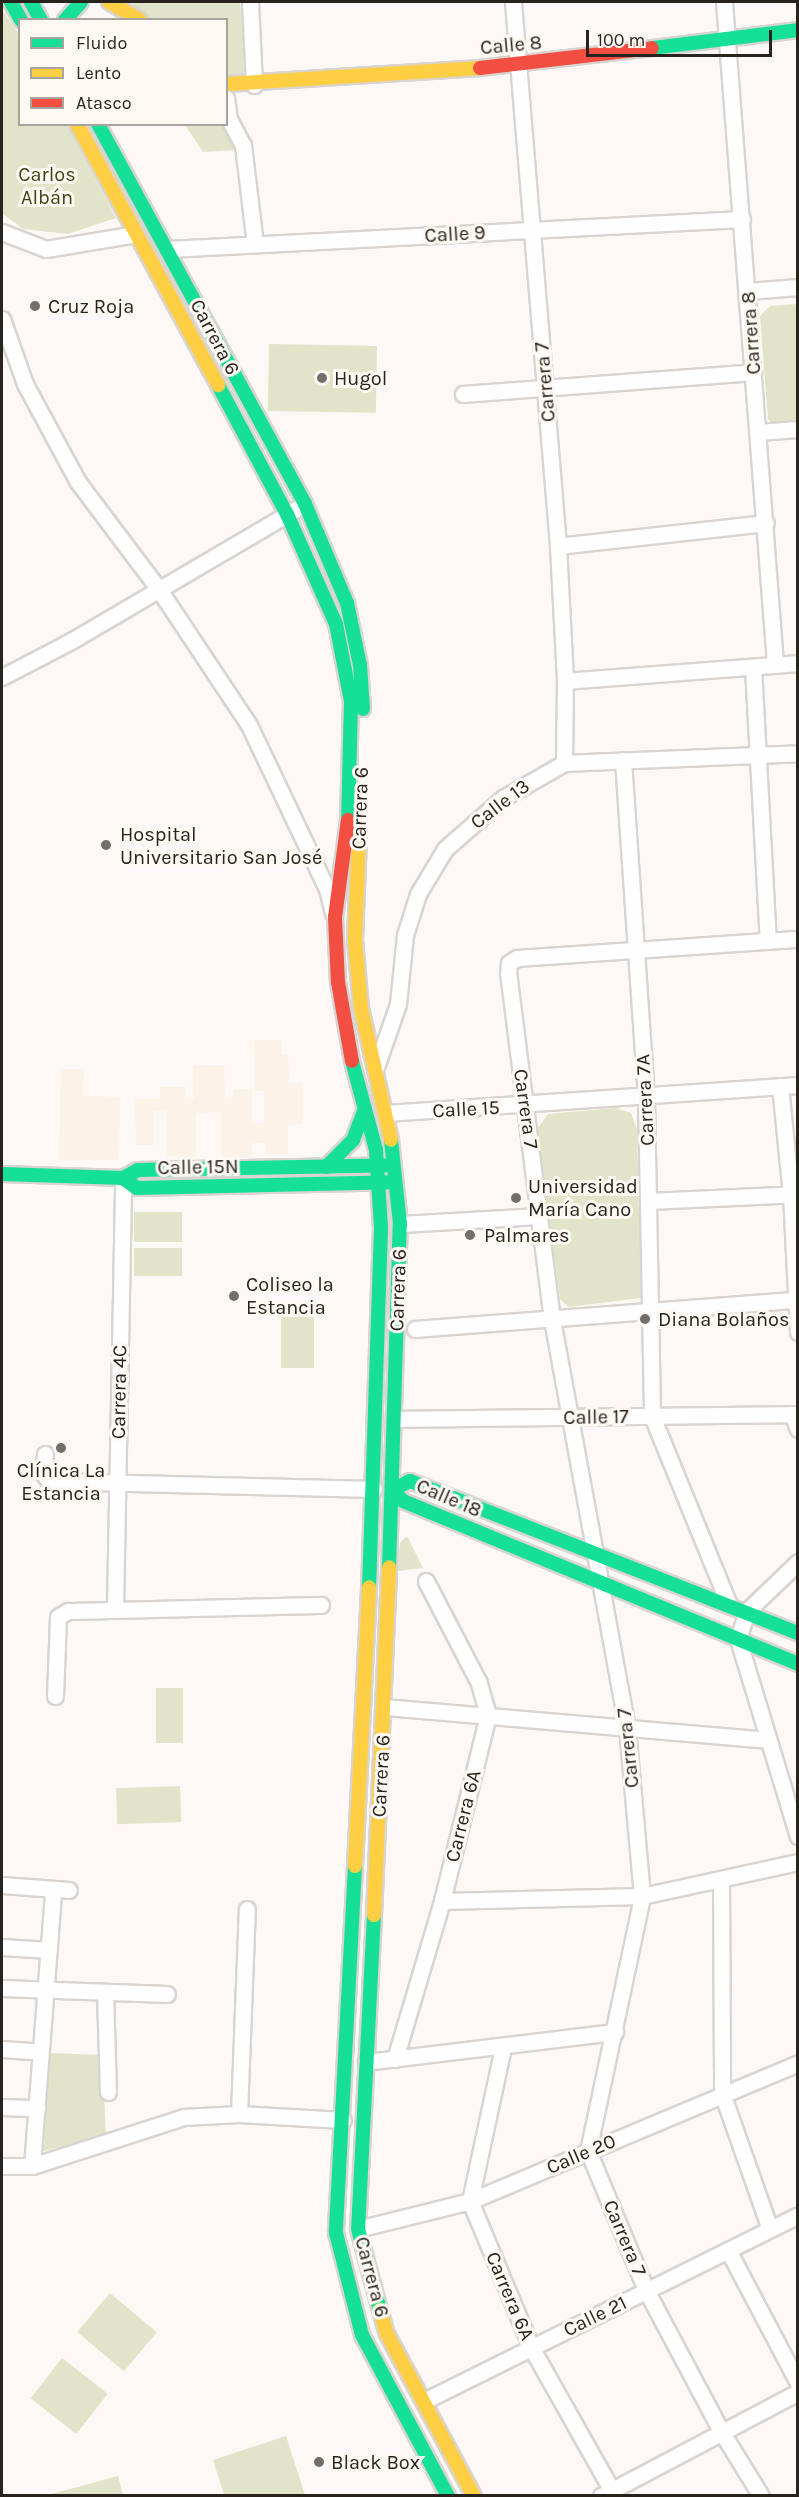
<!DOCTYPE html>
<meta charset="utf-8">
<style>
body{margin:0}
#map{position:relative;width:799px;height:2497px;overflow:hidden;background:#fbf8f5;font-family:Karla,sans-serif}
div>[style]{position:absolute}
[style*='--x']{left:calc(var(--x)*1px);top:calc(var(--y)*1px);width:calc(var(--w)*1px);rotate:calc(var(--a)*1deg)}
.built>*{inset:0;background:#fcf2e7}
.green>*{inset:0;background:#e1e4c8;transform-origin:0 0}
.roads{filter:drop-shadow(2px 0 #d9d4d0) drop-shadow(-2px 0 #d9d4d0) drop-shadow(0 2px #d9d4d0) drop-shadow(0 -2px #d9d4d0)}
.street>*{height:15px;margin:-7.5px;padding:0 7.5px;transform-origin:7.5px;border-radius:7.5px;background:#fefefe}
.fast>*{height:14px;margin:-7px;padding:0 7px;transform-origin:7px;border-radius:7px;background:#16e098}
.slow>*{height:14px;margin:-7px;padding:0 7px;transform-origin:7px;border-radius:7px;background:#ffcf43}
.jam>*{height:14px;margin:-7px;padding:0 7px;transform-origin:7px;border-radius:7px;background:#f24e42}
.dots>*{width:16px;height:16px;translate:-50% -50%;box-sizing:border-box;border:3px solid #fef8f2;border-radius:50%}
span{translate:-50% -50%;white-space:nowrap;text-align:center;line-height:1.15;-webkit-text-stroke:6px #fef8f2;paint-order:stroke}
.street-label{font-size:20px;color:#28231d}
.park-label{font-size:20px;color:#3e4314}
.poi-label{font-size:20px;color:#28231d}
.left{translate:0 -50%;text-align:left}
.frame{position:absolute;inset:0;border:3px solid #28231d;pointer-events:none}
.legend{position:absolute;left:18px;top:18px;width:210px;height:108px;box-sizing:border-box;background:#fef8f2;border:2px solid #a8a39d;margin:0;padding:8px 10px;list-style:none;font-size:18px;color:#28231d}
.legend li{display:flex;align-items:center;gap:12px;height:30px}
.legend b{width:30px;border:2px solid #a8a39d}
.scale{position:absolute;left:586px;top:30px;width:186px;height:27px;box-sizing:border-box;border:3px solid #28231d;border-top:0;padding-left:8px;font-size:18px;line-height:21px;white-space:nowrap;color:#28231d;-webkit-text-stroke:4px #fef8f2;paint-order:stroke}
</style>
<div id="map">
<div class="built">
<i style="clip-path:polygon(254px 1040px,281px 1040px,281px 1054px,288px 1054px,289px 1083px,302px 1083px,302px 1124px,288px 1125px,288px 1154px,265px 1155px,265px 1143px,252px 1143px,252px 1157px,221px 1158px,221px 1112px,196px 1113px,196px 1156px,167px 1156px,166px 1110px,154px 1111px,154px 1145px,136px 1145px,135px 1099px,160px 1099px,160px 1087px,185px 1087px,185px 1099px,194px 1099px,193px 1065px,224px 1065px,225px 1099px,233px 1099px,233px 1089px,252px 1089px,252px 1123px,264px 1123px,264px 1091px,255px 1091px)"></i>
<i style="clip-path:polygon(61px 1069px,84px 1069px,83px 1096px,120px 1097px,119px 1160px,59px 1160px)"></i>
</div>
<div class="green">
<i style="clip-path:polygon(130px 2px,240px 2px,248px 79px,227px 77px,226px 20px,149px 19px)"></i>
<i style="clip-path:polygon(2px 9px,19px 35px,20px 124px,67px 125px,116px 218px,68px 234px,23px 229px,2px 213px)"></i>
<i style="clip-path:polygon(185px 125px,226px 125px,236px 150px,203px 152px)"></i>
<i style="clip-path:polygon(797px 304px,797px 423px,774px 425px,768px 419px,760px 316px,770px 306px)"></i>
<i style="left:269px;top:344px;width:108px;height:67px;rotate:1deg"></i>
<i style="clip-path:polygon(616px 1108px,631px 1113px,637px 1129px,641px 1298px,568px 1307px,560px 1299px,537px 1129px,548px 1114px)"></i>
<i style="left:134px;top:1212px;width:48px;height:30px"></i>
<i style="left:134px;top:1248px;width:48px;height:28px"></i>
<i style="left:281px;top:1317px;width:33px;height:51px"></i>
<i style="clip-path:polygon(407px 1536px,423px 1568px,397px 1571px,400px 1543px)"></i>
<i style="left:156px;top:1688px;width:27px;height:55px"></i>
<i style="left:180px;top:1786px;width:36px;height:64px;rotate:88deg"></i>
<i style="clip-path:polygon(49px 2053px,102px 2055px,106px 2135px,44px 2151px)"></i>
<i style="left:110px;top:2293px;width:61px;height:51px;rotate:40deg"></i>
<i style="left:62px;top:2358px;width:58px;height:51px;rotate:38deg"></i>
<i style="clip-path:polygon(286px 2436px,305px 2495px,224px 2495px,213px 2460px)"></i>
<i style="clip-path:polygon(118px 2476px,123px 2495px,48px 2495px)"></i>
</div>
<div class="roads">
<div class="street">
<i style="--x:250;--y:2;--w:83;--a:87.2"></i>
<i style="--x:513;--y:2;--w:546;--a:85.27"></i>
<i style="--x:558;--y:546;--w:135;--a:87"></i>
<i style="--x:565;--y:681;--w:82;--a:90.7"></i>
<i style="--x:724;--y:2;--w:664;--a:85.59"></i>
<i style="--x:226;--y:98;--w:21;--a:82"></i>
<i style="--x:229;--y:119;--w:30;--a:62"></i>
<i style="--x:243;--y:145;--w:100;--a:83.1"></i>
<i style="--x:2;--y:232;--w:47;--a:21.1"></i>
<i style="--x:46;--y:249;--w:91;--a:-9.5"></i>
<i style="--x:168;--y:249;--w:575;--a:-2.99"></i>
<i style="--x:748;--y:291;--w:50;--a:-4.6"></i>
<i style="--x:2;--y:319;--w:69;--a:70.5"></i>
<i style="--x:25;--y:384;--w:111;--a:61.6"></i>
<i style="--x:78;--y:482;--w:133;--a:53"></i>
<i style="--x:158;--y:588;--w:164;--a:56.4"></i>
<i style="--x:249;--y:725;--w:182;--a:64.6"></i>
<i style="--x:327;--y:889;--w:25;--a:76"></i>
<i style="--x:463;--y:394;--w:291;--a:-4.3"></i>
<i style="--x:758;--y:432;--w:40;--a:-4.3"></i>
<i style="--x:558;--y:546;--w:209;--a:-6.3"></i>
<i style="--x:753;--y:667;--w:274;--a:86.9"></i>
<i style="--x:2;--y:677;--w:78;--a:-27.6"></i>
<i style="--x:71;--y:641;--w:261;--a:-30.4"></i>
<i style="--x:565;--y:681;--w:234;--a:-4.4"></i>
<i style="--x:623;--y:760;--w:340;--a:86.1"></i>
<i style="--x:646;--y:1099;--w:317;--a:88.9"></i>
<i style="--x:652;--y:1416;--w:204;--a:67.8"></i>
<i style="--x:375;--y:1070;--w:70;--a:-70.8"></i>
<i style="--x:398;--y:1004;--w:69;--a:-84.2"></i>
<i style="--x:405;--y:935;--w:43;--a:-72.4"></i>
<i style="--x:418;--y:894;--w:52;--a:-59"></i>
<i style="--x:445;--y:849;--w:77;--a:-41.3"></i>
<i style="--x:503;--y:798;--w:70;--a:-29.8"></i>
<i style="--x:564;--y:763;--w:234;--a:-2.4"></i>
<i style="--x:780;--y:1086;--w:109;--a:84.2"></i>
<i style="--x:791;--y:1194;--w:138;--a:87.1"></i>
<i style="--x:386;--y:1113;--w:413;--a:-3.9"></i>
<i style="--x:651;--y:1201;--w:147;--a:-2.7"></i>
<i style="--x:400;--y:1224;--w:140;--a:-3.3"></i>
<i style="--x:415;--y:1329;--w:381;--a:-4.4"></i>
<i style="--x:792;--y:1414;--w:16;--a:68"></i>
<i style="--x:394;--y:1419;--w:404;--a:-0.7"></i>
<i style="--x:45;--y:1454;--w:19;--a:96"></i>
<i style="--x:43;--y:1473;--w:10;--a:53"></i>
<i style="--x:49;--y:1481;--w:325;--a:1.4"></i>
<i style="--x:798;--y:1562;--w:71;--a:136.1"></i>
<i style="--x:747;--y:1611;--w:29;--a:108"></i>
<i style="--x:738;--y:1639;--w:206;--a:73.1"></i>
<i style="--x:115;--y:1607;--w:429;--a:-88.9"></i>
<i style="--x:55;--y:1696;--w:79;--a:-87.8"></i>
<i style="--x:58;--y:1617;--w:12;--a:-31"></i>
<i style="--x:68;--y:1611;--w:253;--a:-1.4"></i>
<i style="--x:385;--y:1707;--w:384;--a:4.9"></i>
<i style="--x:721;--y:1881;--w:212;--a:89.7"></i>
<i style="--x:722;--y:2093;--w:144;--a:70.6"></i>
<i style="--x:2;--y:1885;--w:67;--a:4.3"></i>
<i style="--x:442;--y:1901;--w:200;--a:-1.4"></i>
<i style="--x:642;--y:1896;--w:160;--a:-12.3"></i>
<i style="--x:2;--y:1947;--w:47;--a:3.7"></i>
<i style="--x:2;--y:1988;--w:165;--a:2.1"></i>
<i style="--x:105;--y:1992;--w:100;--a:88.3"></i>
<i style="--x:503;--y:2047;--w:157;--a:102.1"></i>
<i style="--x:470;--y:2201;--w:158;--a:67.3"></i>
<i style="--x:531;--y:2347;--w:171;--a:60.6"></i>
<i style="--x:2;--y:2049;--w:39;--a:4"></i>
<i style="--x:395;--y:2059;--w:165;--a:-73.4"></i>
<i style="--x:442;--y:1901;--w:192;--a:-76.1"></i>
<i style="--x:488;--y:1715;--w:33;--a:-106"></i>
<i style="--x:479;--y:1683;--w:115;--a:-117.5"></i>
<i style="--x:366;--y:2062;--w:251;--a:-6.9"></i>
<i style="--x:2;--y:2107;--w:35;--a:2"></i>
<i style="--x:239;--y:2114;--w:205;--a:-87.8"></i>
<i style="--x:2;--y:2166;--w:30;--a:0"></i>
<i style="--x:32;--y:2166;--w:160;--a:-17.9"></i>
<i style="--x:184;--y:2117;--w:55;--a:-3.1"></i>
<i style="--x:239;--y:2114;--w:104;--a:3.3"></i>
<i style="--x:32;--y:2166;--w:277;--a:-85.6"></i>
<i style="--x:358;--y:2229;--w:115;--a:-14"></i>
<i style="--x:470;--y:2201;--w:356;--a:-22.8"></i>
<i style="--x:728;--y:2250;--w:150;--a:62.2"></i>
<i style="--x:426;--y:2400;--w:415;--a:-26.4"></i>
<i style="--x:601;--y:2496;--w:223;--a:-27.8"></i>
<i style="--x:761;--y:2496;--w:76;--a:-121.6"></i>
<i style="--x:721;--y:2431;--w:160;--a:-118"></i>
<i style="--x:646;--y:2290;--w:151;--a:-112.6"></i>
<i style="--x:588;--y:2151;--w:261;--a:-78"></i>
<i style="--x:642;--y:1896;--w:169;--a:-95.1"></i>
<i style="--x:627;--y:1728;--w:415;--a:-100.4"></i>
<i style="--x:552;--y:1320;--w:350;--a:-97.2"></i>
<i style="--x:508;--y:973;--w:10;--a:-84"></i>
<i style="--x:509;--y:963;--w:9;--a:-32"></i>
<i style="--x:517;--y:958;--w:282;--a:-3.9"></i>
</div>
<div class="fast">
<i style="--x:11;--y:2;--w:21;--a:61"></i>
<i style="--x:31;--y:2;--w:21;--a:61"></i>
<i style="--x:65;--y:20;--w:24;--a:-48"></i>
<i style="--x:652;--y:48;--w:147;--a:-7"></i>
<i style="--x:98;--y:124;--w:433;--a:61.4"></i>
<i style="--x:305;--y:504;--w:108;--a:67"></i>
<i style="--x:347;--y:603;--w:63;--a:78.2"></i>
<i style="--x:360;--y:665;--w:44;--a:86.1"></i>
<i style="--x:218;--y:385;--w:146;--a:61.9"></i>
<i style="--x:287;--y:514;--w:120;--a:66"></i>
<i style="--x:336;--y:624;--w:78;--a:79"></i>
<i style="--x:351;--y:701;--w:119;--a:91.4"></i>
<i style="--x:352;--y:1061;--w:92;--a:74.9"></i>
<i style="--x:376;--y:1150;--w:78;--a:86.3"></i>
<i style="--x:381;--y:1228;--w:359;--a:91.9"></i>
<i style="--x:326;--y:1167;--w:38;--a:-45"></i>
<i style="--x:353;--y:1140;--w:31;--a:-69"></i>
<i style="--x:2;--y:1174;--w:121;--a:1.9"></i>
<i style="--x:123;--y:1178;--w:17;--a:36"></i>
<i style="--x:137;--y:1188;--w:255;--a:-1.3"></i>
<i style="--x:123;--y:1178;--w:17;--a:-28"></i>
<i style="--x:138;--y:1170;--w:253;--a:-1.1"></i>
<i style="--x:392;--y:1490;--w:16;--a:45"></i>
<i style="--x:403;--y:1501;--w:427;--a:22.4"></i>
<i style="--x:392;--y:1490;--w:20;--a:-27"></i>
<i style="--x:410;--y:1481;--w:417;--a:21.4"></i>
<i style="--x:389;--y:1567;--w:343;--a:-88.2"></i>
<i style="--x:400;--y:1224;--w:84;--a:-96.1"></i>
<i style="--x:355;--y:1866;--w:367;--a:93"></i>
<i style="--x:336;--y:2233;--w:105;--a:75.7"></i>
<i style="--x:362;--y:2335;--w:183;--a:61.9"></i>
<i style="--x:374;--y:1915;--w:314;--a:92.9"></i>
<i style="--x:358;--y:2229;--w:84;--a:74.8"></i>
</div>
<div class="slow">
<i style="--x:109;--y:2;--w:36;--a:30"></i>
<i style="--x:226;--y:84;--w:255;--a:-3.6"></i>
<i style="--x:77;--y:124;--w:297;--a:61.6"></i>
<i style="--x:359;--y:836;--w:104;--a:92.2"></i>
<i style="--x:355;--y:940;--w:68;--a:85"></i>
<i style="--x:361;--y:1008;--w:135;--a:77.2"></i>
<i style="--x:355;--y:1866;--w:279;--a:-87.1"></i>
<i style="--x:374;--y:1915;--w:348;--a:-87.5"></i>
<i style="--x:380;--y:2310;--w:25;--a:74"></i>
<i style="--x:387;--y:2334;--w:184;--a:61.8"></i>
</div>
<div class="jam">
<i style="--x:480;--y:68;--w:173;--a:-6.6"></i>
<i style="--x:348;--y:820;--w:98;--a:97.6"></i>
<i style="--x:335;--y:917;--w:65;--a:87.4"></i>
<i style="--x:338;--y:982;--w:80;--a:80"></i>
</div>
</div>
<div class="dots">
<i style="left:35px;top:306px;background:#726e69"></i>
<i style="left:322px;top:378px;background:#726e69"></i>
<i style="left:106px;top:845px;background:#726e69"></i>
<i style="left:516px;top:1198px;background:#726e69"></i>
<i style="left:470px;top:1235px;background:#726e69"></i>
<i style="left:234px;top:1296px;background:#726e69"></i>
<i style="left:645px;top:1319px;background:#726e69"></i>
<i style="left:61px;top:1448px;background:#726e69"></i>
<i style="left:319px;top:2462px;background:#726e69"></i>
</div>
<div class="street-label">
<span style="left:511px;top:45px;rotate:-5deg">Calle 8</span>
<span style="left:455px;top:234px;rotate:-3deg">Calle 9</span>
<span style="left:751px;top:333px;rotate:-94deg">Carrera 8</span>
<span style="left:215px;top:337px;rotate:62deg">Carrera 6</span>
<span style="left:545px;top:382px;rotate:-95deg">Carrera 7</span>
<span style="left:500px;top:804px;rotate:-37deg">Calle 13</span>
<span style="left:360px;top:808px;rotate:-88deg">Carrera 6</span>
<span style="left:645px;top:1100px;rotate:-93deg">Carrera 7A</span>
<span style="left:466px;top:1109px;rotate:-3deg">Calle 15</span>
<span style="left:526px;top:1109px;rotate:82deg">Carrera 7</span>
<span style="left:198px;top:1167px;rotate:-1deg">Calle 15N</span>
<span style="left:398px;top:1290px;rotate:-88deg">Carrera 6</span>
<span style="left:119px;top:1392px;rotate:-89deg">Carrera 4C</span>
<span style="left:596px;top:1417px;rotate:-1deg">Calle 17</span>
<span style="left:449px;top:1498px;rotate:23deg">Calle 18</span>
<span style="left:628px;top:1748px;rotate:-96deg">Carrera 7</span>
<span style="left:381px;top:1776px;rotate:-87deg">Carrera 6</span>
<span style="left:463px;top:1816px;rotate:-76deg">Carrera 6A</span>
<span style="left:581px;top:2154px;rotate:-23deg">Calle 20</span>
<span style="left:625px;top:2238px;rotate:67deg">Carrera 7</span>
<span style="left:372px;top:2277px;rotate:75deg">Carrera 6</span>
<span style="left:510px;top:2296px;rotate:67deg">Carrera 6A</span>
<span style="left:595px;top:2316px;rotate:-26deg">Calle 21</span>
</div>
<div class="park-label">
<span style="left:47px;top:186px">Carlos<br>Albán</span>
</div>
<div class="poi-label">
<span class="left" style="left:48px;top:306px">Cruz Roja</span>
<span class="left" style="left:334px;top:378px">Hugol</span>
<span class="left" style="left:120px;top:846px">Hospital<br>Universitario San José</span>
<span class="left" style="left:528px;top:1198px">Universidad<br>María Cano</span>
<span class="left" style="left:484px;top:1235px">Palmares</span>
<span class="left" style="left:246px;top:1296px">Coliseo la<br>Estancia</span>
<span class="left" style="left:658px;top:1319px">Diana Bolaños</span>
<span style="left:61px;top:1482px">Clínica La<br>Estancia</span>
<span class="left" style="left:331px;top:2462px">Black Box</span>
</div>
<div class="frame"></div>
<ul class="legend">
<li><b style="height:8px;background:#16e098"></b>Fluido</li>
<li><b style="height:8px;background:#ffcf43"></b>Lento</li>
<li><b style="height:8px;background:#f24e42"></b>Atasco</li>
</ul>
<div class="scale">100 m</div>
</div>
